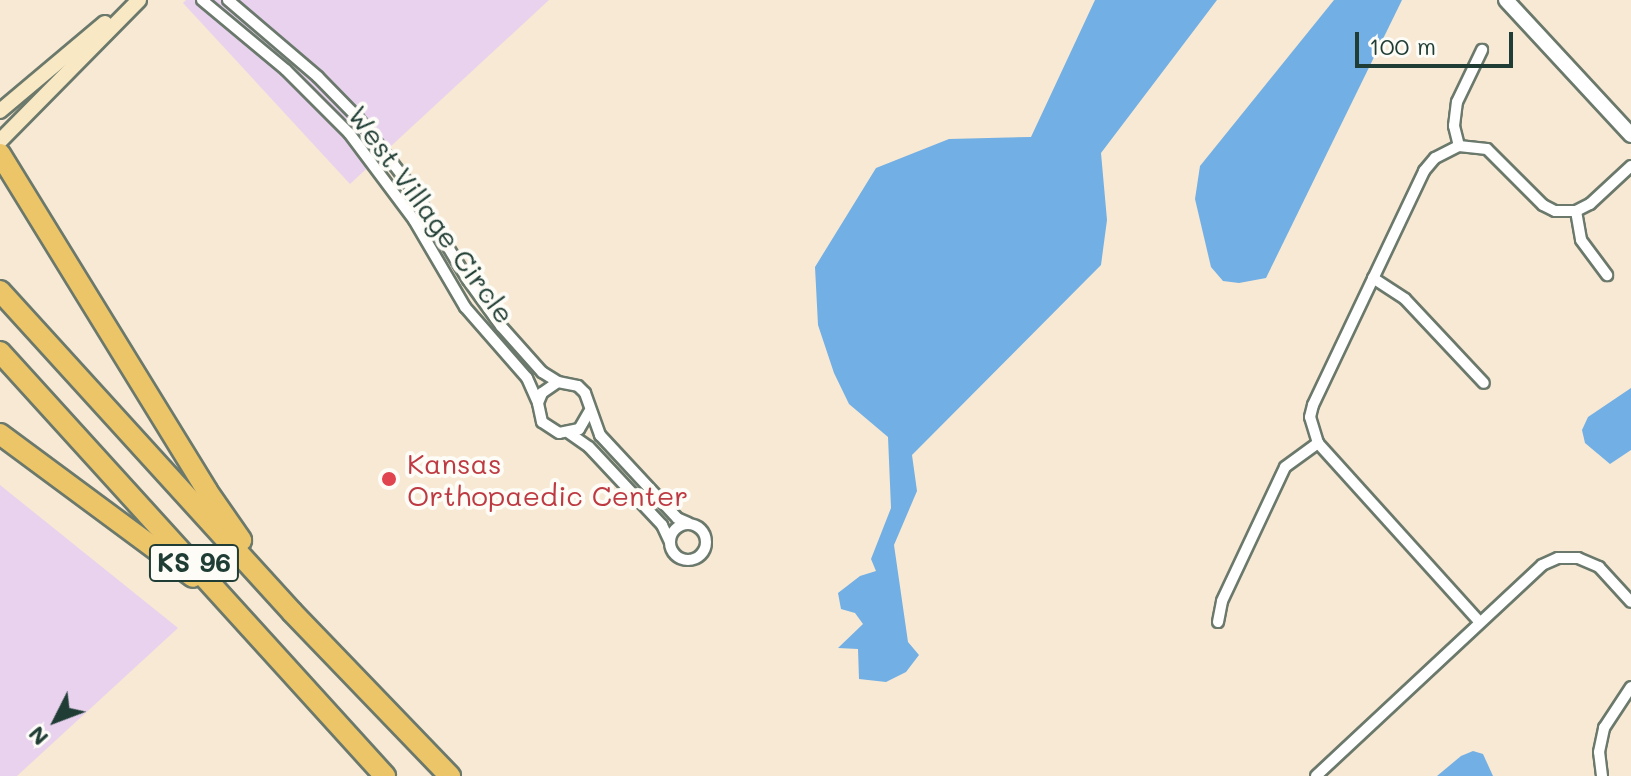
<!DOCTYPE html>
<style>
body{margin:0}
#map{position:relative;width:1631px;height:776px;overflow:hidden;background:#f7e9d4;font-family:Mali,sans-serif}
div>[style]{position:absolute}
[style*='--x']{left:calc(var(--x)*1px);top:calc(var(--y)*1px);width:calc(var(--w)*1px);rotate:calc(var(--a)*1deg)}
.built>*{inset:0;background:#e8d2ee}
.water>*{inset:0;background:#72afe4}
.roads{filter:drop-shadow(2px 0 #6b796c) drop-shadow(-2px 0 #6b796c) drop-shadow(0 2px #6b796c) drop-shadow(0 -2px #6b796c)}
.minor>*{height:10px;margin:-5px;padding:0 5px;transform-origin:5px;border-radius:5px;background:#fff}
.minor>.ring{margin:-5px;padding:0;box-sizing:content-box;background:none;border:10px solid #fff;border-radius:50%}
.tertiary>*{height:14px;margin:-7px;padding:0 7px;transform-origin:7px;border-radius:7px;background:#fff}
.secondary>*{height:14px;margin:-7px;padding:0 7px;transform-origin:7px;border-radius:7px;background:#f8e8c3}
.motorway>*{height:20px;margin:-10px;padding:0 10px;transform-origin:10px;border-radius:10px;background:#edc569}
.dots>*{width:22px;height:22px;translate:-50% -50%;box-sizing:border-box;border:4px solid #fdfcf7;border-radius:50%}
span{translate:-50% -50%;white-space:nowrap;text-align:center;line-height:1.15;-webkit-text-stroke:8px #fdfcf7;paint-order:stroke}
.shield-label span{padding:2px 6px;background:#fdfcf7;border:2px solid;border-radius:6px;-webkit-text-stroke-width:0}
.shield-label{font-size:26px;color:#1f3d34;font-weight:700}
.street-label{font-size:28px;color:#1f3d34}
.health-label{font-size:28px;color:#be3a42}
.left{translate:0 -50%;text-align:left}
.north{position:absolute;left:16px;top:680px;width:80px;height:80px;-webkit-text-stroke:6px #fdfcf7;paint-order:stroke;rotate:228deg;font-size:22px;font-weight:700;line-height:32px;text-align:center;color:#1f3d34}
.north::after{content:'';display:block;margin:auto;width:28px;height:36px;background:#1f3d34;clip-path:polygon(50% 0,100% 100%,50% 72%,0 100%)}
.scale{position:absolute;left:1355px;top:32px;width:158px;height:36px;box-sizing:border-box;border:4px solid #1f3d34;border-top:0;padding-left:10px;font-size:24px;line-height:28px;white-space:nowrap;color:#1f3d34;-webkit-text-stroke:6px #fdfcf7;paint-order:stroke}
</style>
<div id="map">
<div class="built">
<i style="clip-path:polygon(186px 0,549px 0,350px 184px,183px 3px)"></i>
<i style="clip-path:polygon(0 485px,178px 628px,17px 776px,0 776px)"></i>
</div>
<div class="water">
<i style="clip-path:polygon(1095px 0,1217px 0,1101px 153px,1107px 220px,1101px 265px,912px 455px,917px 491px,894px 545px,908px 642px,919px 655px,906px 672px,886px 682px,859px 679px,858px 649px,838px 648px,863px 624px,855px 613px,841px 609px,838px 593px,860px 576px,876px 571px,871px 559px,891px 508px,888px 437px,849px 404px,834px 373px,818px 325px,815px 267px,876px 168px,949px 139px,1031px 137px)"></i>
<i style="clip-path:polygon(1334px 0,1402px 0,1266px 278px,1239px 283px,1223px 281px,1211px 267px,1195px 199px,1200px 166px)"></i>
<i style="clip-path:polygon(1631px 388px,1631px 450px,1610px 464px,1585px 443px,1582px 430px,1588px 417px)"></i>
<i style="clip-path:polygon(1473px 751px,1483px 754px,1493px 776px,1437px 776px,1461px 756px)"></i>
</div>
<div class="roads">
<div class="minor">
<i style="--x:202;--y:0;--w:109;--a:39.8"></i>
<i style="--x:286;--y:70;--w:89;--a:45"></i>
<i style="--x:349;--y:133;--w:109;--a:53.2"></i>
<i style="--x:414;--y:220;--w:101;--a:59.6"></i>
<i style="--x:465;--y:307;--w:94;--a:48.9"></i>
<i style="--x:527;--y:378;--w:27;--a:66"></i>
<i style="--x:228;--y:0;--w:118;--a:40.5"></i>
<i style="--x:318;--y:77;--w:57;--a:45.7"></i>
<i style="--x:358;--y:118;--w:92;--a:52.5"></i>
<i style="--x:414;--y:191;--w:104;--a:58.8"></i>
<i style="--x:468;--y:280;--w:57;--a:54.3"></i>
<i style="--x:501;--y:326;--w:62;--a:48.3"></i>
<i style="--x:542;--y:372;--w:19;--a:32"></i>
<i style="--x:1459;--y:146;--w:21;--a:-104"></i>
<i style="--x:1454;--y:126;--w:24;--a:-83"></i>
<i style="--x:1457;--y:102;--w:58;--a:-64.3"></i>
<i style="--x:1576;--y:211;--w:29;--a:80"></i>
<i style="--x:1581;--y:240;--w:44;--a:53.4"></i>
<i style="--x:1373;--y:278;--w:38;--a:33"></i>
<i style="--x:1405;--y:299;--w:115;--a:46.8"></i>
<i style="--x:589;--y:412;--w:20;--a:120"></i>
<i style="--x:579;--y:429;--w:20;--a:169"></i>
<i style="--x:559;--y:433;--w:20;--a:-147"></i>
<i style="--x:542;--y:422;--w:19;--a:-102"></i>
<i style="--x:538;--y:403;--w:11;--a:-68"></i>
<i style="--x:542;--y:393;--w:19;--a:-35"></i>
<i style="--x:558;--y:382;--w:20;--a:11"></i>
<i style="--x:578;--y:386;--w:10;--a:45"></i>
<i style="--x:585;--y:393;--w:45;--a:70.3"></i>
<i style="--x:600;--y:435;--w:113;--a:47.1"></i>
<i style="--x:677;--y:518;--w:12;--a:24"></i>
<i style="--x:569;--y:433;--w:24;--a:35"></i>
<i style="--x:589;--y:447;--w:107;--a:46.9"></i>
<i style="--x:662;--y:525;--w:19;--a:65"></i>
<i style="--x:1318;--y:443;--w:240;--a:47.9"></i>
<i class="ring" style="left:670px;top:524px;width:26px;height:26px"></i>
<i style="--x:1218;--y:622;--w:21;--a:-79"></i>
<i style="--x:1222;--y:601;--w:148;--a:-64.8"></i>
<i style="--x:1285;--y:467;--w:41;--a:-36"></i>
<i style="--x:1318;--y:443;--w:27;--a:-107"></i>
<i style="--x:1310;--y:417;--w:12;--a:-76"></i>
<i style="--x:1313;--y:405;--w:259;--a:-64.6"></i>
<i style="--x:1424;--y:171;--w:17;--a:-50"></i>
<i style="--x:1435;--y:158;--w:27;--a:-27"></i>
<i style="--x:1459;--y:146;--w:28;--a:6"></i>
<i style="--x:1487;--y:149;--w:79;--a:45"></i>
<i style="--x:1543;--y:205;--w:13;--a:27"></i>
<i style="--x:1555;--y:211;--w:21;--a:0"></i>
<i style="--x:1576;--y:211;--w:16;--a:-27"></i>
<i style="--x:1590;--y:204;--w:56;--a:-42.8"></i>
<i style="--x:1316;--y:776;--w:309;--a:-43"></i>
<i style="--x:1542;--y:565;--w:17;--a:-24"></i>
<i style="--x:1558;--y:558;--w:20;--a:0"></i>
<i style="--x:1578;--y:558;--w:23;--a:23"></i>
<i style="--x:1599;--y:567;--w:47;--a:47.6"></i>
<i style="--x:1602;--y:776;--w:24;--a:-97"></i>
<i style="--x:1599;--y:752;--w:25;--a:-78"></i>
<i style="--x:1604;--y:728;--w:49;--a:-56.6"></i>
</div>
<div class="tertiary">
<i style="--x:1506;--y:0;--w:184;--a:47.2"></i>
</div>
<div class="secondary">
<i style="--x:0;--y:111;--w:137;--a:-40"></i>
<i style="--x:0;--y:141;--w:198;--a:-45.4"></i>
</div>
<div class="motorway">
<i style="--x:0;--y:154;--w:395;--a:58.4"></i>
<i style="--x:207;--y:491;--w:60;--a:55.2"></i>
<i style="--x:0;--y:291;--w:434;--a:47.7"></i>
<i style="--x:292;--y:612;--w:228;--a:46.1"></i>
<i style="--x:0;--y:352;--w:573;--a:47.76"></i>
<i style="--x:0;--y:434;--w:240;--a:36.5"></i>
</div>
</div>
<div class="dots">
<i style="left:389px;top:479px;background:#e0444e"></i>
</div>
<div class="shield-label">
<span style="left:194px;top:563px">KS 96</span>
</div>
<div class="street-label">
<span style="left:432px;top:214px;rotate:54deg">West Village Circle</span>
</div>
<div class="health-label">
<span class="left" style="left:407px;top:479px">Kansas<br>Orthopaedic Center</span>
</div>
<div class="north">N</div>
<div class="scale">100 m</div>
</div>
